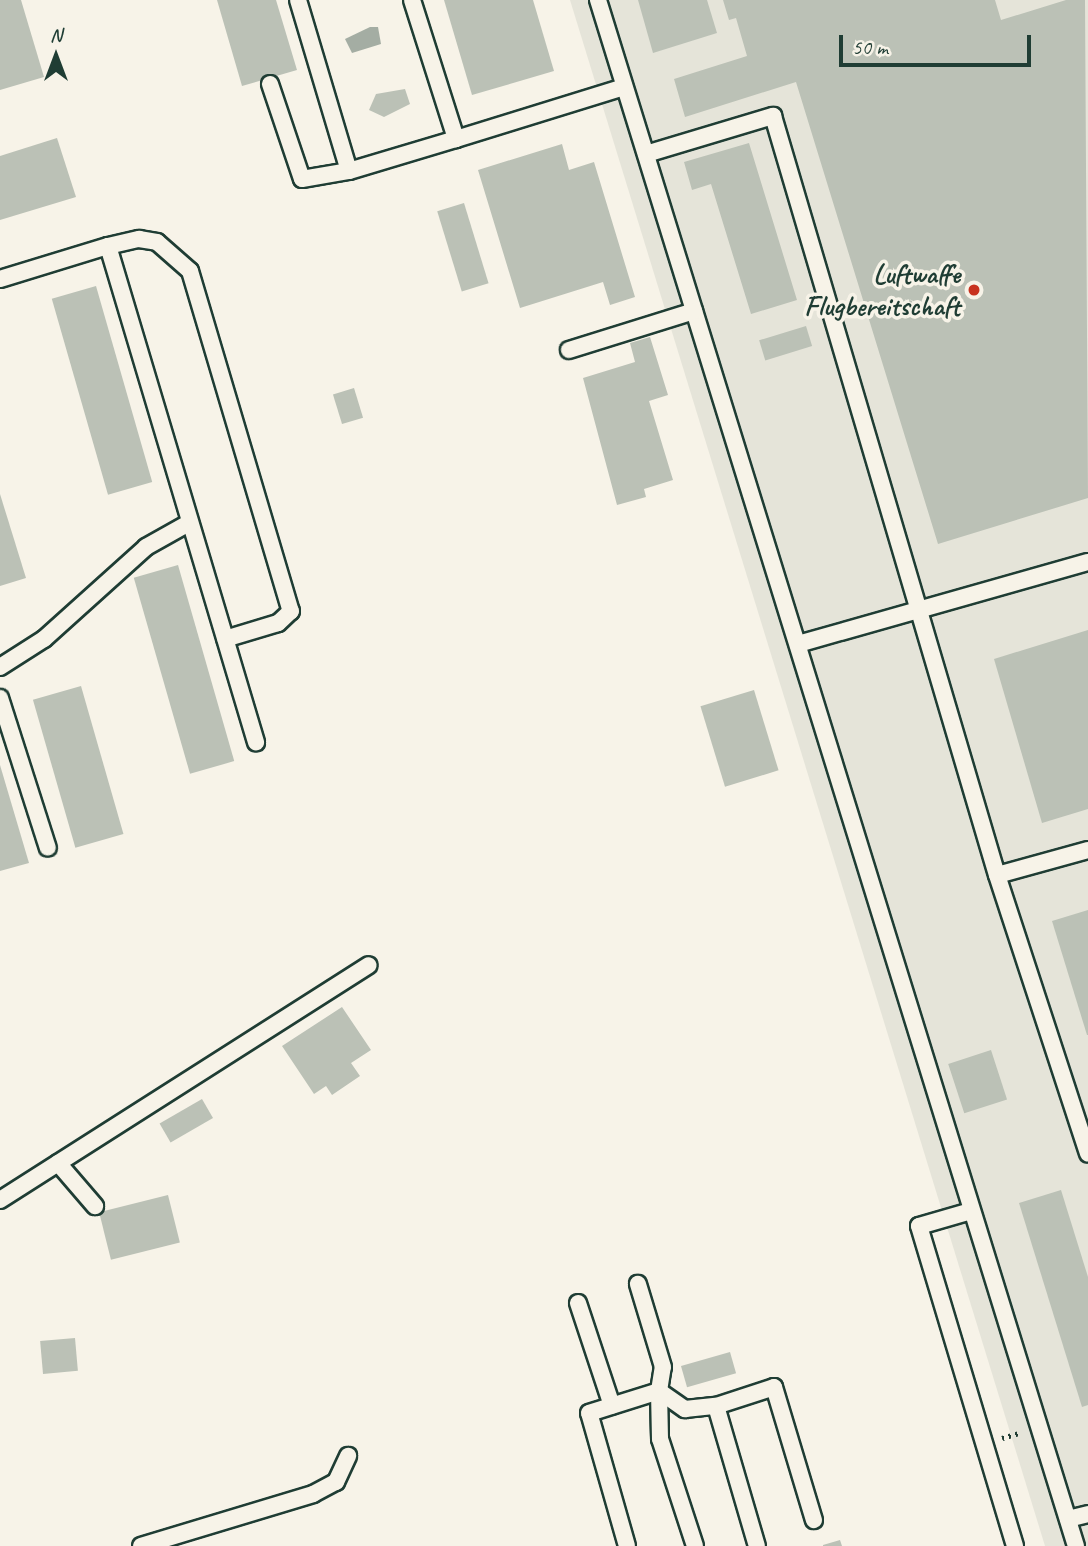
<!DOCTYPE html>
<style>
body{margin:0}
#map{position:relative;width:1088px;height:1546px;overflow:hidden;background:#f7f3e8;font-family:Caveat,sans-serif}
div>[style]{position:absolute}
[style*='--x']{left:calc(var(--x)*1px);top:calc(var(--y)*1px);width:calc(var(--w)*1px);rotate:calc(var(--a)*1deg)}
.built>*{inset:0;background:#e5e4d9}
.water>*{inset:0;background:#a4ada3}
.building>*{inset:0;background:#bbc1b6;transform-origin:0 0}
.path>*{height:4.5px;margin-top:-2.25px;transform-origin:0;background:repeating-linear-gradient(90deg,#1f3d34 0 2px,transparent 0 7px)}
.roads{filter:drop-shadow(2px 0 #1f3d34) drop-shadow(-2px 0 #1f3d34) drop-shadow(0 2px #1f3d34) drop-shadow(0 -2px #1f3d34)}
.lane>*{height:16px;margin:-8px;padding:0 8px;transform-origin:8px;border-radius:8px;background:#f7f3e8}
.dots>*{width:19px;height:19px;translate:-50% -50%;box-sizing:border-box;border:4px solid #f7f3e8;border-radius:50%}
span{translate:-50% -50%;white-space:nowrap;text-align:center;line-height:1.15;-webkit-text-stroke:7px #f7f3e8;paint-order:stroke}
.poi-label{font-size:28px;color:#1f3d34;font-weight:700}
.right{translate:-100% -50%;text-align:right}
.north{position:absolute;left:21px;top:21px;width:70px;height:70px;-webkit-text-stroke:5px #f7f3e8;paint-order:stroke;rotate:0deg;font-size:19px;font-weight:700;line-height:28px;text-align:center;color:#1f3d34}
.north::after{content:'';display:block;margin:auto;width:24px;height:32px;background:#1f3d34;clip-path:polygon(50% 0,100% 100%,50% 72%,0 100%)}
.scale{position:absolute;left:839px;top:35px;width:192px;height:32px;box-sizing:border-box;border:4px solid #1f3d34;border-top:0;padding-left:9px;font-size:21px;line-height:24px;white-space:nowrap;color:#1f3d34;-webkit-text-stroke:5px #f7f3e8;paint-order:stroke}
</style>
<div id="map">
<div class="built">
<i style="clip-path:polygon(570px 0,1088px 0,1088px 1546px,1045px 1546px)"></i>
</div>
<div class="water">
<i style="clip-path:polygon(370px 27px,378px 27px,381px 44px,352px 53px,345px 39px)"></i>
</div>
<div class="building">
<i style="clip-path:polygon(0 0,21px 0,44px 77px,0 90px)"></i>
<i style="clip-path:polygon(217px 0,276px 0,297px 70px,242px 86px)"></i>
<i style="clip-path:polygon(444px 0,533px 0,554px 71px,472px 95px)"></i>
<i style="clip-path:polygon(638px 0,707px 0,717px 33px,653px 53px)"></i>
<i style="clip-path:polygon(723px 0,995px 0,1001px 20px,1066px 0,1085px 0,1088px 498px,938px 544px,796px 82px,685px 117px,674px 79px,747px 56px,736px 18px,729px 20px)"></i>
<i style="clip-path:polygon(405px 89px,410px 104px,384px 117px,369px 110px,376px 94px)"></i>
<i style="clip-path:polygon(57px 138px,76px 197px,0 220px,0 156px)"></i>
<i style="clip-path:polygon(749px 143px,797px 300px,751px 314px,711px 184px,692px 190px,684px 162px)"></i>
<i style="clip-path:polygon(562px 144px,569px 170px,594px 162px,635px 297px,610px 305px,603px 282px,520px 308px,478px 170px)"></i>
<i style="left:464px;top:203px;width:84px;height:28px;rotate:73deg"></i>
<i style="left:96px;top:286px;width:204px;height:46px;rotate:74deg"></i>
<i style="left:806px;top:326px;width:21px;height:49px;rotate:73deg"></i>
<i style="clip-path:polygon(650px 337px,668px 395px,649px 401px,673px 480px,644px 489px,646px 497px,617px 505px,583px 378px,635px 362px,630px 343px)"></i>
<i style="left:354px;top:388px;width:31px;height:22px;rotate:73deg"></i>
<i style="clip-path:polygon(0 494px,26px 578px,0 586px)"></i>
<i style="left:178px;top:565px;width:204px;height:46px;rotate:74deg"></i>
<i style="clip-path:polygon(1088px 630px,1088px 809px,1042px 823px,994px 659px)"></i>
<i style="left:81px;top:686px;width:154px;height:50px;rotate:74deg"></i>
<i style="left:754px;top:690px;width:84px;height:56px;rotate:73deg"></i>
<i style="clip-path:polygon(0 765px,29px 863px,0 871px)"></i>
<i style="clip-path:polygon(1088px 910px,1088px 1035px,1087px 1035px,1052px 921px)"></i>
<i style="clip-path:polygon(342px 1007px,371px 1050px,351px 1063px,360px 1076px,332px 1095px,326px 1086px,314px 1094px,282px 1046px)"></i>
<i style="left:991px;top:1050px;width:52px;height:45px;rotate:72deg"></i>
<i style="left:202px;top:1099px;width:22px;height:49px;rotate:60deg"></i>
<i style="clip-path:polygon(1061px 1190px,1088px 1277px,1088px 1405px,1082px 1407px,1019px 1203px)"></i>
<i style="left:168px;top:1195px;width:49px;height:71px;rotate:76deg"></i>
<i style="left:75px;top:1338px;width:33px;height:35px;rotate:85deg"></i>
<i style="left:730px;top:1352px;width:22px;height:51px;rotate:74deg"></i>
<i style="clip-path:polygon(840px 1540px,842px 1546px,823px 1546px,823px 1545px)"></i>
</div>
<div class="path">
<i style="--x:1002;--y:1438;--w:19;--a:-16"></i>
</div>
<div class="roads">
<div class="lane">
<i style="--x:298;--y:0;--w:178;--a:73.4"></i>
<i style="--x:349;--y:171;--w:112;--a:-16.7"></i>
<i style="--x:412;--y:0;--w:146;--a:72.4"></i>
<i style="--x:456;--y:139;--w:176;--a:-17.2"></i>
<i style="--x:598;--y:0;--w:1618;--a:72.82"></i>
<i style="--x:270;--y:84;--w:100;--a:71.4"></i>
<i style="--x:302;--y:179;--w:48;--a:-9.7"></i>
<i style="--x:646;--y:154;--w:133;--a:-16.7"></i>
<i style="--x:773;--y:116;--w:791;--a:73.56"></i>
<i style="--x:108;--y:246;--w:32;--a:-13"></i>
<i style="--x:139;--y:239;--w:18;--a:9"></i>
<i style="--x:157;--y:242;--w:44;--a:41.3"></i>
<i style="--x:190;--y:271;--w:355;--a:73.5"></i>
<i style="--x:291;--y:611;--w:18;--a:137"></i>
<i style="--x:278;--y:623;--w:55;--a:163.2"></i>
<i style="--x:0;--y:279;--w:113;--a:-17"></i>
<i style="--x:108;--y:246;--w:518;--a:73.39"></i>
<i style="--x:569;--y:350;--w:131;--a:-17.3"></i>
<i style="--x:798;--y:644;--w:301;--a:-15.8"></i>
<i style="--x:0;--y:667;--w:52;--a:-32.5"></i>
<i style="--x:44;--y:639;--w:137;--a:-42"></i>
<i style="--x:146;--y:547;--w:49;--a:-29.2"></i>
<i style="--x:0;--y:698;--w:157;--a:72.3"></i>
<i style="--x:1088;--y:850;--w:94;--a:164.6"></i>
<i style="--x:997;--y:875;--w:293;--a:71.9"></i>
<i style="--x:58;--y:1163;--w:57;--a:49.3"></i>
<i style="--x:0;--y:1200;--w:437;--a:-32.5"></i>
<i style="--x:971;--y:1211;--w:54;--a:163.9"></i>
<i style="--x:919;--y:1226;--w:334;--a:73.3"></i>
<i style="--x:578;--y:1303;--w:108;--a:71.7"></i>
<i style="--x:716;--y:1406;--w:61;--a:-18.1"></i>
<i style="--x:774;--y:1387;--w:139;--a:73.3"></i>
<i style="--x:1068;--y:1519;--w:21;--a:-14"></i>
<i style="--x:141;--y:1546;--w:180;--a:-16.8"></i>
<i style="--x:313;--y:1494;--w:26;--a:-28"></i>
<i style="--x:336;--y:1482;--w:29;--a:-65"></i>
<i style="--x:627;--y:1546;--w:138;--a:-105.9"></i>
<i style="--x:589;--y:1413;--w:73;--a:-17.4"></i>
<i style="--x:659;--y:1391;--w:24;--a:-81"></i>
<i style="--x:663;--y:1367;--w:87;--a:-106.8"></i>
<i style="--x:695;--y:1546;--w:113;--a:-108.1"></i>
<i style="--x:660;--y:1439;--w:48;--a:-91.2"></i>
<i style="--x:659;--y:1391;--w:32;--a:35"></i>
<i style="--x:685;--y:1409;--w:31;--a:-6"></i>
<i style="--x:716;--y:1406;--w:146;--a:73.7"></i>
</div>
</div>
<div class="dots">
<i style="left:974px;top:290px;background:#c8321e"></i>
</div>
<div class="poi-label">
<span class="right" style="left:960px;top:290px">Luftwaffe<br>Flugbereitschaft</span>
</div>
<div class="north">N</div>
<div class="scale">50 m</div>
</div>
